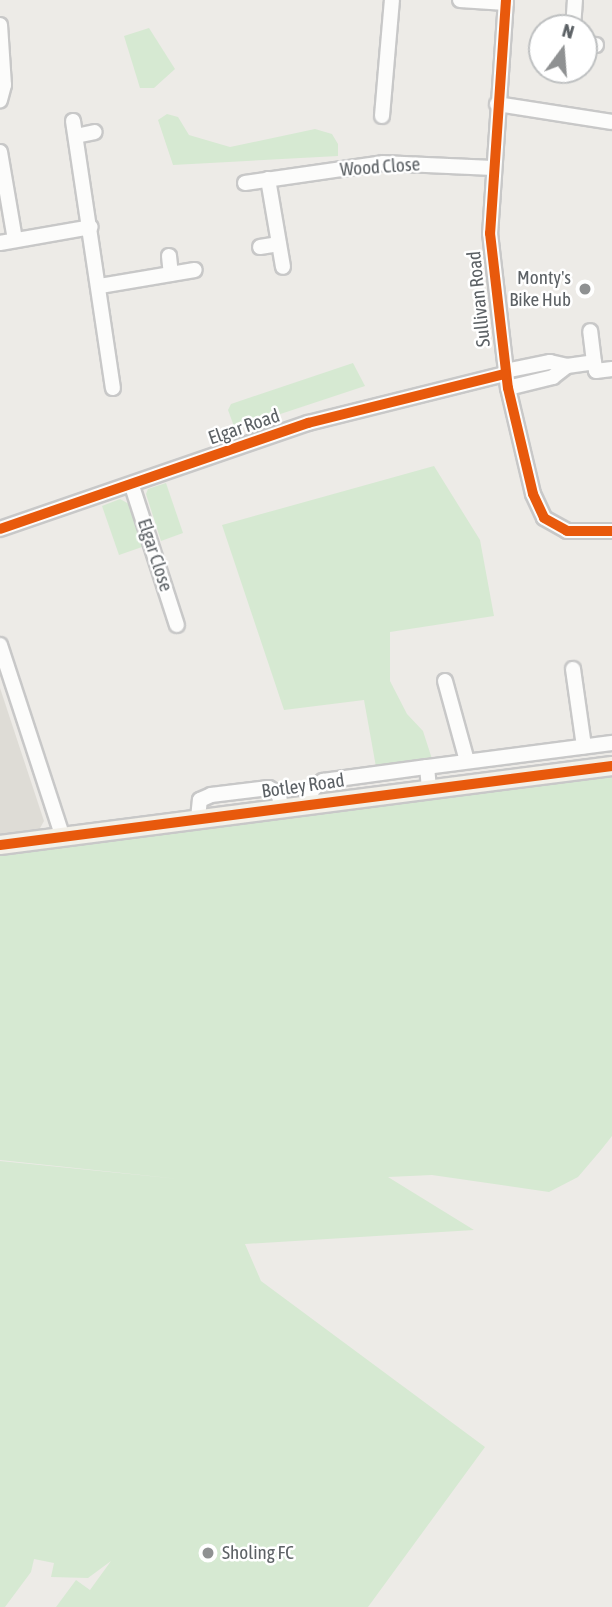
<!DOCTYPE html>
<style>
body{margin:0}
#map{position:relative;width:612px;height:1607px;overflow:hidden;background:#edebe7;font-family:"Asap Condensed",sans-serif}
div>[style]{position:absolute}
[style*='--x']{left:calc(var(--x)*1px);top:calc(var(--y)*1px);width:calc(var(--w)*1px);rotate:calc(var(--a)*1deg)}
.education>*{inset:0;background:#dedcd6}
.green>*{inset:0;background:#d6e9d2}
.roads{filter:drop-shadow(2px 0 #c8c8c8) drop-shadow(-2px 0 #c8c8c8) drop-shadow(0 2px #c8c8c8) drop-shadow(0 -2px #c8c8c8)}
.minor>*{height:14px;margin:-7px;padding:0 7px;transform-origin:7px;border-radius:7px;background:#fcfcfb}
.major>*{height:18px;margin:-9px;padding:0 9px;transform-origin:9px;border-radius:9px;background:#f3f0e8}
.cycleway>*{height:10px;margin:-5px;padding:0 5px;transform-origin:5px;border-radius:5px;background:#e8590c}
.dots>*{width:19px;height:19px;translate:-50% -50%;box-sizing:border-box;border:4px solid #fff;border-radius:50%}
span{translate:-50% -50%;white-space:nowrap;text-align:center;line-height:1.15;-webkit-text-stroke:5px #fff;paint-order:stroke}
.street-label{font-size:19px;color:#5c6165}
.poi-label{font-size:19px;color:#5c6165}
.right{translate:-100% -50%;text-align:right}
.left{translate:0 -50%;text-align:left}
.north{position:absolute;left:528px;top:14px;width:70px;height:70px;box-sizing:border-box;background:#fff;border:2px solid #bec0c1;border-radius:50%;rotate:16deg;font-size:19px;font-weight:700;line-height:28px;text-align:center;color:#5c6165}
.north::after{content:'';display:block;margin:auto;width:24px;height:32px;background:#8f9192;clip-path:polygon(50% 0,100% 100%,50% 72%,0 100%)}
</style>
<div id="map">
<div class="education">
<i style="clip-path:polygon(0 688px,44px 821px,39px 830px,0 835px)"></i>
</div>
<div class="green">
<i style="clip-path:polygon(149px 28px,175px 69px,154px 88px,140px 88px,124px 36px)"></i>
<i style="clip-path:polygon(167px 114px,178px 117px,189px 135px,230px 147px,315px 129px,332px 134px,338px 144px,338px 156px,173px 165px,158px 120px)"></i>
<i style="clip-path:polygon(353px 363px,365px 386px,235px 429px,228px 410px,231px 404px)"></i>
<i style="clip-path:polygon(434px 466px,480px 540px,494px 616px,390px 632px,390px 681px,407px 714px,423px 731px,432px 759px,376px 767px,364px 700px,284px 710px,222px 525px)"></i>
<i style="clip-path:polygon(166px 483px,183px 533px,161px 541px,146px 494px,148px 489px)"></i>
<i style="clip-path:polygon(120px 499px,129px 504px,142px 547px,119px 555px,102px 506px)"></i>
<i style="clip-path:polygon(612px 775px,612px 1136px,601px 1150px,578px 1177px,549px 1192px,432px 1175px,388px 1177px,474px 1230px,245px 1244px,261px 1281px,485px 1447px,368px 1607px,56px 1607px,76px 1580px,90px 1590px,111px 1561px,88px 1578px,51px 1577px,54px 1563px,34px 1559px,31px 1572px,5px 1607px,0 1607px,0 1161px,179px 1179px,0 1160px,0 852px)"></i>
</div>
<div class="roads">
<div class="minor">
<i style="--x:460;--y:0;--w:46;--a:3.7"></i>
<i style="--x:506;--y:0;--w:234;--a:93.9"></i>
<i style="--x:490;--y:233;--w:156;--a:83.4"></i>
<i style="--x:508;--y:388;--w:109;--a:76.7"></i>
<i style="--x:533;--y:494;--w:26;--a:65"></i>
<i style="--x:544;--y:518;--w:26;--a:29"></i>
<i style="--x:567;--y:531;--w:45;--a:0"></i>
<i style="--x:0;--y:25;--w:60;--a:86.2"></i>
<i style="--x:4;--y:85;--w:16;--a:105"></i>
<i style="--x:573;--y:28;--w:28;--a:-86"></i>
<i style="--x:584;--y:44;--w:12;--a:5"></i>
<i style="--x:497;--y:104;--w:116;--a:8.9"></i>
<i style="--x:382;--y:116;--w:116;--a:-85.1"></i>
<i style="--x:73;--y:121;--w:270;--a:81.5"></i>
<i style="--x:76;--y:136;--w:19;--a:-12"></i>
<i style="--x:0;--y:152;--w:89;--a:80.3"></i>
<i style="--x:268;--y:179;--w:89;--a:80.3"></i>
<i style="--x:245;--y:183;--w:139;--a:-8.2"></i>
<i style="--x:383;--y:163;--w:109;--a:2.6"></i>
<i style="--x:0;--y:243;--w:92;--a:-10"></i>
<i style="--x:260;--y:247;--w:19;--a:-9"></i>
<i style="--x:169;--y:256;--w:18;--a:84"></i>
<i style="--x:100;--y:286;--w:96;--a:-9.6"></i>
<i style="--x:594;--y:362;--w:9;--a:77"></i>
<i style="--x:596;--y:371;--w:16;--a:-7"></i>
<i style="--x:567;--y:366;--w:27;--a:-8"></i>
<i style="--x:594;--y:362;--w:31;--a:-97"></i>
<i style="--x:505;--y:371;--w:46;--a:-11.3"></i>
<i style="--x:550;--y:362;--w:17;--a:13"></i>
<i style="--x:567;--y:366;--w:18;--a:142"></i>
<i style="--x:553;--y:377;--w:46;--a:166.3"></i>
<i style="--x:132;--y:486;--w:146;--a:72.1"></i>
<i style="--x:0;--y:529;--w:326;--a:-19"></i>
<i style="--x:308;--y:423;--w:203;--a:-14"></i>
<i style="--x:0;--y:645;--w:203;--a:71.9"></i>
<i style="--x:573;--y:669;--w:78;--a:81.9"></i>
<i style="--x:445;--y:681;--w:83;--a:74.6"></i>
<i style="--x:429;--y:789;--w:22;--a:-95"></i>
<i style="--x:427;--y:767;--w:187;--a:-7.4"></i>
<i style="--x:312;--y:803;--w:12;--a:-95"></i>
<i style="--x:311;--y:791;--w:16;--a:-40"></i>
<i style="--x:323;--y:781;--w:105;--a:-7.7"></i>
<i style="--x:198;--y:818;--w:18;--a:-84"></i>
<i style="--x:200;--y:800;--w:12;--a:-24"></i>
<i style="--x:211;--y:795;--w:58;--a:-6.9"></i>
<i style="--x:269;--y:788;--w:12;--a:35"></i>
<i style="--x:279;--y:795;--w:12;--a:81"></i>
</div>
<div class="major">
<i style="--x:0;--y:845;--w:617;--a:-7.36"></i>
</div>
</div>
<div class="cycleway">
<i style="--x:506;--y:0;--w:234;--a:93.9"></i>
<i style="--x:490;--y:233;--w:156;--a:83.4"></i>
<i style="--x:508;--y:388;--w:109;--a:76.7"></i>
<i style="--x:533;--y:494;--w:26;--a:65"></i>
<i style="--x:544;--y:518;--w:26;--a:29"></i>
<i style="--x:567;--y:531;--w:45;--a:0"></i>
<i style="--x:0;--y:529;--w:326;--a:-19"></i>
<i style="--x:308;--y:423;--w:203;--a:-14"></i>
<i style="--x:0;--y:845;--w:617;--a:-7.36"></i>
</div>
<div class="dots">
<i style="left:585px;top:289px;background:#8f9192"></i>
<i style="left:208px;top:1553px;background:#8f9192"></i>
</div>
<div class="street-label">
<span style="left:380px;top:167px;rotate:-4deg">Wood Close</span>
<span style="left:479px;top:299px;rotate:-96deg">Sullivan Road</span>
<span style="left:244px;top:427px;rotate:-19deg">Elgar Road</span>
<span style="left:155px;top:555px;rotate:72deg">Elgar Close</span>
<span style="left:303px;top:786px;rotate:-8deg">Botley Road</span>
</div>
<div class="poi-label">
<span class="right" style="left:571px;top:289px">Monty's<br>Bike Hub</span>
<span class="left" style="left:222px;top:1553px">Sholing FC</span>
</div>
<div class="north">N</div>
</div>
